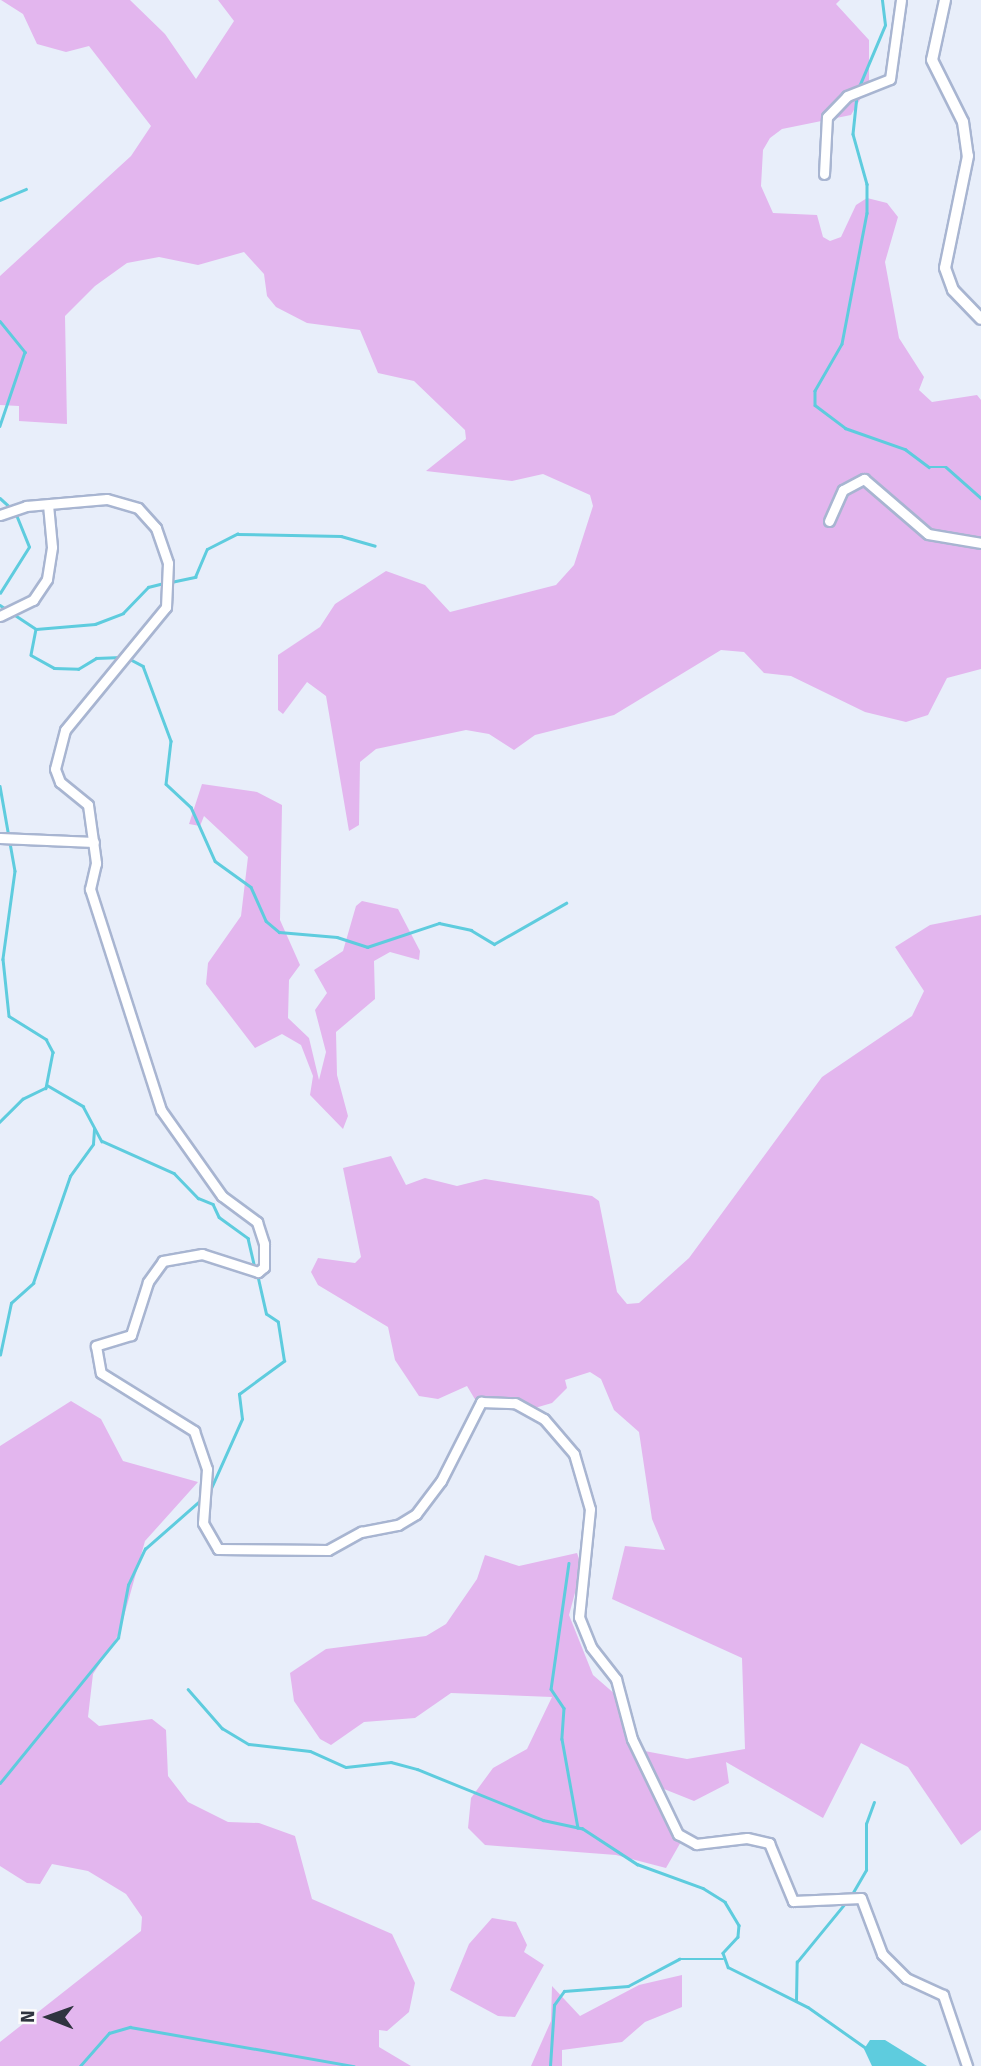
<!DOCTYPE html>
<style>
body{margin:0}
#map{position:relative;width:981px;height:2066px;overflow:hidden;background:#e8eefa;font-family:"Fira Sans",sans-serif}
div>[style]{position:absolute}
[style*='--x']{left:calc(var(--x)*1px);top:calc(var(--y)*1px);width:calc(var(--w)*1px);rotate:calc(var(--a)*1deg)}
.green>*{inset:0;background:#e3b6ee}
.water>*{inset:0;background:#5eccde}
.stream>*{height:2.5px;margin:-1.25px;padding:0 1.25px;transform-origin:1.25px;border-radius:1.25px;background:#5eccde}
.roads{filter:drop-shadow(2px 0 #a8b5d1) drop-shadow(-2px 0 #a8b5d1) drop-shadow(0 2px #a8b5d1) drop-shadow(0 -2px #a8b5d1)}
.minor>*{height:9px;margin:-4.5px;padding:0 4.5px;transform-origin:4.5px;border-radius:4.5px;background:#fff}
.tertiary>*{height:10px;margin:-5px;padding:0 5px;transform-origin:5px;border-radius:5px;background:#fff}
span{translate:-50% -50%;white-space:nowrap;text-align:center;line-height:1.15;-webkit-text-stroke:6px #fbfbfb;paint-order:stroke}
.north{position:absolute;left:14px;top:1982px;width:70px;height:70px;-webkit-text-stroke:5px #fbfbfb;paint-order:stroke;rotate:271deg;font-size:19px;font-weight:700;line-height:28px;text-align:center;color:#2f343f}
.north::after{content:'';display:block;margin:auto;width:24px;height:32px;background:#2f343f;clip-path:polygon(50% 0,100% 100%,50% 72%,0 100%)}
</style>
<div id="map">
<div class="green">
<i style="clip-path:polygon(1px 0,130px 0,165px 34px,196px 79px,234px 21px,218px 0,840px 0,836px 4px,869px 40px,869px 84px,851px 115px,782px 129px,770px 138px,763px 150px,761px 186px,773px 213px,817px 215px,823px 237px,830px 241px,841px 237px,856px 205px,867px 198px,887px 203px,898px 217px,885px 262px,899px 338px,924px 377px,919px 390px,932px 402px,977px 395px,981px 400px,981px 669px,947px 678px,928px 715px,906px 722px,865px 712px,791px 676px,764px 673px,744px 652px,721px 650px,614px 715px,535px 735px,514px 750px,489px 734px,466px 730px,376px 749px,360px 762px,359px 825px,349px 831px,326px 696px,307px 682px,283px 714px,278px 710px,278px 655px,320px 627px,335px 604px,386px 571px,425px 585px,450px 612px,556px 585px,574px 565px,593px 506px,590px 495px,543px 474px,512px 481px,426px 471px,466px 439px,465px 430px,414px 381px,378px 373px,360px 330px,307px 323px,276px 307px,267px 296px,264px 274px,244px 252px,198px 265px,159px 257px,127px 263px,95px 286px,65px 316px,67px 424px,19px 421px,19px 406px,0 405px,0 276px,131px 156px,151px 126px,89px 46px,66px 52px,37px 44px,23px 14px)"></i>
<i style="clip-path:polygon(202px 784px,257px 792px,282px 805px,280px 920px,300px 965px,289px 980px,288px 1018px,309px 1038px,319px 1080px,326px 1052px,315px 1010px,327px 993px,314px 970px,343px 951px,356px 906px,362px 901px,398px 909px,420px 951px,419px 960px,390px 952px,374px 961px,375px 999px,336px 1032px,337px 1075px,348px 1116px,343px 1129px,310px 1095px,313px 1076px,301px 1045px,282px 1034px,255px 1048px,206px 984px,208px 963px,241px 916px,248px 857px,204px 816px,200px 826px,189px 824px)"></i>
<i style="clip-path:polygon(981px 915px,981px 1830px,961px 1845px,908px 1767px,861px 1743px,823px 1818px,726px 1762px,729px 1783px,694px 1801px,654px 1785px,682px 1840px,666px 1868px,616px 1855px,485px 1845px,468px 1828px,471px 1798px,493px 1768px,527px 1749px,552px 1697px,451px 1693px,415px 1718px,364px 1722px,331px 1745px,320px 1739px,294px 1701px,290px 1673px,326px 1649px,426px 1636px,446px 1624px,477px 1579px,485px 1555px,519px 1566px,577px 1553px,582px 1567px,569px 1615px,593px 1675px,616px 1695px,634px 1749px,687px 1759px,745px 1749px,742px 1658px,612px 1599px,625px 1546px,665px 1550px,652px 1519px,639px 1432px,614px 1410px,601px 1379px,590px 1372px,565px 1380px,567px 1388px,552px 1403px,521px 1412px,476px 1401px,467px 1386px,438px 1399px,419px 1396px,395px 1360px,388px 1327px,318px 1285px,311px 1272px,318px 1258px,355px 1263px,361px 1257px,343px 1168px,391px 1156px,406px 1185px,425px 1178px,457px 1186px,485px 1179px,592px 1196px,599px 1201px,617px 1292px,627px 1304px,639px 1303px,689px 1258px,822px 1077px,912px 1016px,924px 991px,895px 947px,930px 925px)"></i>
<i style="clip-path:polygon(71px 1401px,101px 1419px,123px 1461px,198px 1482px,145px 1541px,119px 1634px,93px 1674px,88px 1717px,99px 1726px,152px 1719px,166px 1730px,168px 1776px,188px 1802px,228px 1822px,259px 1823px,295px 1836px,312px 1899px,392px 1934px,415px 1983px,409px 2012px,387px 2031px,379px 2030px,379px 2047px,411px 2066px,0 2066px,0 2042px,141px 1931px,142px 1917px,126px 1894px,88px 1871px,52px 1864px,40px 1884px,27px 1883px,0 1866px,0 1446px)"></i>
<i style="clip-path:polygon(492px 1918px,516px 1922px,527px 1945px,524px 1952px,544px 1965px,515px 2017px,498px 2016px,450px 1990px,469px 1944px)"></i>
<i style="clip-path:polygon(682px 1975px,682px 2007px,645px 2022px,622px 2042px,562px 2050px,562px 2066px,531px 2066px,551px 2021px,552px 1986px,580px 2016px,639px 1985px)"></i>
</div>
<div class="water">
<i style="clip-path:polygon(870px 2040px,885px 2040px,927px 2066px,872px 2066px,864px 2049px)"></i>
</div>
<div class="stream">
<i style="--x:858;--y:89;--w:69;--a:-67.1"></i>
<i style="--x:885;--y:25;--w:25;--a:-97"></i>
<i style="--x:857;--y:96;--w:38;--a:96"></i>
<i style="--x:853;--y:134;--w:52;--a:74.4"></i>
<i style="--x:867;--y:184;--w:29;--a:90"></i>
<i style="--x:867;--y:213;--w:133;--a:100.8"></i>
<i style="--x:842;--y:344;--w:54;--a:119.9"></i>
<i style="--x:815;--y:391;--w:14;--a:90"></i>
<i style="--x:815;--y:405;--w:38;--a:37"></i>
<i style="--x:845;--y:428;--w:64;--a:19.3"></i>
<i style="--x:905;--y:449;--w:30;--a:37"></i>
<i style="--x:929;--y:467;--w:17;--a:0"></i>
<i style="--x:946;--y:467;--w:47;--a:41.5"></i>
<i style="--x:0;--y:200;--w:28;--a:-23"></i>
<i style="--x:0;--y:321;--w:40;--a:51"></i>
<i style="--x:25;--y:352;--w:78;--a:108.7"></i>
<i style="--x:0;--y:498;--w:15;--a:42"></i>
<i style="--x:171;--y:582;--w:25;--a:-12"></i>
<i style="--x:195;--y:577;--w:30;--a:-67"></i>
<i style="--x:207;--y:549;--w:34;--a:-27"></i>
<i style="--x:237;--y:534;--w:104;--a:1.1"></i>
<i style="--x:341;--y:536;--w:35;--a:16"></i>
<i style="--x:0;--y:593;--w:54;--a:-57.8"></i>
<i style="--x:29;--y:547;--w:38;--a:-112"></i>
<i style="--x:0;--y:605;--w:43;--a:33.7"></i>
<i style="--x:36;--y:629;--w:59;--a:-4.8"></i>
<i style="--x:95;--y:624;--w:30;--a:-21"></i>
<i style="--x:123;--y:613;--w:36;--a:-46"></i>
<i style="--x:148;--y:587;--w:16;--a:-14"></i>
<i style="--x:36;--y:629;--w:26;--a:101"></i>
<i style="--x:31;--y:655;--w:26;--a:29"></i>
<i style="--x:54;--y:668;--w:24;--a:2"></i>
<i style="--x:78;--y:669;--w:21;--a:-31"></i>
<i style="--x:96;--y:658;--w:25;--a:-2"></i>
<i style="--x:128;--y:658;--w:17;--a:28"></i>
<i style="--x:143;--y:666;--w:80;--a:69.5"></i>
<i style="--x:171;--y:741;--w:43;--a:96.6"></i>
<i style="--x:166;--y:784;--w:34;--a:43"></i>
<i style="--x:191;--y:807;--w:59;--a:66"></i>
<i style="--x:215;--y:861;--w:44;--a:35.8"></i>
<i style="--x:251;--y:887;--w:37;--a:66"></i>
<i style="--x:266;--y:921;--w:17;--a:40"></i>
<i style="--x:279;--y:932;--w:58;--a:4.9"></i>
<i style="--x:337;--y:937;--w:32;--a:18"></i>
<i style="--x:367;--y:947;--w:76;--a:-18.4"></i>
<i style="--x:439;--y:923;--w:33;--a:12"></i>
<i style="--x:471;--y:930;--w:27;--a:31"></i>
<i style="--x:494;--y:944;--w:83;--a:-29.7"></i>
<i style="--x:0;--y:786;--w:86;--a:80"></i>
<i style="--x:15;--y:871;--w:89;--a:97.8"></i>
<i style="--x:3;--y:959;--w:57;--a:84"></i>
<i style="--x:9;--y:1016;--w:44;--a:31.9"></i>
<i style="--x:46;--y:1039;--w:15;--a:62"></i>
<i style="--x:53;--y:1052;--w:37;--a:101"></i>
<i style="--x:46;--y:1088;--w:25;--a:154"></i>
<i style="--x:23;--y:1099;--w:33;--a:135"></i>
<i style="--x:47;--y:1085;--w:42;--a:30.3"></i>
<i style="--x:83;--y:1106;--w:40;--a:62"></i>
<i style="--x:102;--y:1141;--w:79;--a:24"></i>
<i style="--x:174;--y:1173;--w:35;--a:46"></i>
<i style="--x:198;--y:1198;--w:16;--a:22"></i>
<i style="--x:213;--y:1204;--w:14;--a:65"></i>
<i style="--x:219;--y:1217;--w:36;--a:36"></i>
<i style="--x:248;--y:1238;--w:31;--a:77"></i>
<i style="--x:0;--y:1355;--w:53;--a:-78.1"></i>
<i style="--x:11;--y:1303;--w:30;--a:-42"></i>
<i style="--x:33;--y:1283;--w:113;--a:-70.9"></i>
<i style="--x:70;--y:1176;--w:39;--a:-54"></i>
<i style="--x:93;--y:1144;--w:15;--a:-86"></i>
<i style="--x:208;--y:1495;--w:83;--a:-65.9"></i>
<i style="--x:242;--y:1419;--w:25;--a:-97"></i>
<i style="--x:239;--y:1394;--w:56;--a:-36.3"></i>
<i style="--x:284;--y:1361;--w:39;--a:-99"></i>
<i style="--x:278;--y:1322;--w:14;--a:-146"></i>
<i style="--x:266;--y:1314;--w:41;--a:-102.7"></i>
<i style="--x:569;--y:1563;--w:127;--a:98.1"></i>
<i style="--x:551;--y:1689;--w:23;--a:56"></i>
<i style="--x:564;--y:1708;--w:31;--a:94"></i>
<i style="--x:562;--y:1739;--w:90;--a:79.8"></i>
<i style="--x:188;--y:1689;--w:52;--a:48.9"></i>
<i style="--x:222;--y:1728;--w:31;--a:31"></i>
<i style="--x:249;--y:1744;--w:61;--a:6.5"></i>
<i style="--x:310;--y:1751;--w:39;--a:24"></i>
<i style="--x:346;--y:1767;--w:45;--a:-6.3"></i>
<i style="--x:391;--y:1762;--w:27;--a:15"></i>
<i style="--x:417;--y:1769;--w:136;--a:22"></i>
<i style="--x:543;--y:1820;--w:40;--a:12"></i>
<i style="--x:582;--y:1828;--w:66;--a:33.2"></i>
<i style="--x:637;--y:1864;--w:70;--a:20"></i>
<i style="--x:703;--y:1888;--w:26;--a:32"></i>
<i style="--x:725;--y:1902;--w:27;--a:59"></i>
<i style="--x:739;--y:1925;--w:12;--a:95"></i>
<i style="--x:738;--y:1937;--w:22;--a:133"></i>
<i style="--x:723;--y:1953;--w:15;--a:70"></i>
<i style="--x:728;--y:1967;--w:89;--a:26.6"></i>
<i style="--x:808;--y:2007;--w:71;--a:35.3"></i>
<i style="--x:0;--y:1783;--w:187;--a:-50.9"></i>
<i style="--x:118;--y:1638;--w:54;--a:-79.3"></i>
<i style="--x:128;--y:1585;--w:40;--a:-65"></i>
<i style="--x:145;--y:1549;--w:76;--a:-41.3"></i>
<i style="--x:851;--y:1896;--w:30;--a:-60"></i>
<i style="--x:866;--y:1870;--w:46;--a:-90"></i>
<i style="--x:866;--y:1824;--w:23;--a:-70"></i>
<i style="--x:796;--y:2001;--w:39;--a:-89"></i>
<i style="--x:797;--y:1962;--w:79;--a:-50.7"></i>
<i style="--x:80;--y:2066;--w:44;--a:-48.7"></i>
<i style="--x:109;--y:2033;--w:22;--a:-16"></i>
<i style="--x:130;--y:2027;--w:227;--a:9.9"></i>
<i style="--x:550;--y:2066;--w:61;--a:-86.2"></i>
<i style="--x:554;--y:2005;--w:17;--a:-54"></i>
<i style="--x:564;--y:1991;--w:64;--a:-4.5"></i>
<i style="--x:628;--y:1986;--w:58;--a:-27.9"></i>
<i style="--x:679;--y:1959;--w:44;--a:0"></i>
</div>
<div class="roads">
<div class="minor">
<i style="--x:824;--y:174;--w:57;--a:-87"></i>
<i style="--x:827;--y:117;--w:29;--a:-46"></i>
<i style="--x:847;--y:96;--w:46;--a:-21.6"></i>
<i style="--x:890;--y:79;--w:80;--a:-82.1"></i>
<i style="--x:0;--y:515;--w:28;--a:-19"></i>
<i style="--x:26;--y:506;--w:81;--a:-4.9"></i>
<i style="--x:107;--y:499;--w:32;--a:16"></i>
<i style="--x:138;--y:508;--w:27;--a:48"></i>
<i style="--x:156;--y:528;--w:37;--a:71"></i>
<i style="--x:168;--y:563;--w:44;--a:92.6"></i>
<i style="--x:166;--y:607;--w:159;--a:129.4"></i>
<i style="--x:65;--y:730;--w:40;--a:104.4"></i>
<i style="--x:55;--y:769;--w:14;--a:69"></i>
<i style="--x:60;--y:782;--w:36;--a:39"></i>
<i style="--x:88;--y:805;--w:59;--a:82.1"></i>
<i style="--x:96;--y:863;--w:27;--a:103"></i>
<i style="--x:90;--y:889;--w:232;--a:72.2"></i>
<i style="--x:161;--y:1110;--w:105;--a:54.7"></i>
<i style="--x:222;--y:1196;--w:44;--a:36.6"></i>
<i style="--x:257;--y:1222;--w:23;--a:72"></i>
<i style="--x:264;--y:1244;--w:23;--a:90"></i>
<i style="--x:264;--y:1267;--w:8;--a:140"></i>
<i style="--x:258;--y:1272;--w:59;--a:-162.2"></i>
<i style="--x:202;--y:1254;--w:40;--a:170"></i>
<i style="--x:163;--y:1261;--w:26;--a:126"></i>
<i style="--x:148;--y:1282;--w:56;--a:107.8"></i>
<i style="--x:131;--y:1335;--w:37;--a:163"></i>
<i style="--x:96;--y:1346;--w:27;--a:80"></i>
<i style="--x:101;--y:1373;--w:110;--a:31.9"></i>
<i style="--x:194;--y:1431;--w:40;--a:71.1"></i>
<i style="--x:207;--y:1469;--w:54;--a:94.2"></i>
<i style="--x:203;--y:1523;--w:30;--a:60"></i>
<i style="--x:218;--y:1549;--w:110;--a:0.5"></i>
<i style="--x:328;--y:1550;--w:38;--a:-29"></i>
<i style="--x:361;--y:1532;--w:38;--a:-11"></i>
<i style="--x:398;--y:1525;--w:21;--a:-31"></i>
<i style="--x:416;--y:1514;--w:41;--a:-52.9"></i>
<i style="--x:441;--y:1481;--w:89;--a:-63.1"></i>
<i style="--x:481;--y:1402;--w:34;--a:2"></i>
<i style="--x:515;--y:1403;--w:33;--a:29"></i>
<i style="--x:544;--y:1419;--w:46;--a:49.4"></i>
<i style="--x:574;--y:1454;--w:57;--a:73.8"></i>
<i style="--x:590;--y:1509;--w:109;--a:95.8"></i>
<i style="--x:579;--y:1617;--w:32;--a:68"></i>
<i style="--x:591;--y:1647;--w:41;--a:52"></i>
<i style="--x:616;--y:1679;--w:62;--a:75.1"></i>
<i style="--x:632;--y:1739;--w:106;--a:64.2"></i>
<i style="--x:678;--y:1834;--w:21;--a:29"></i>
<i style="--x:696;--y:1844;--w:51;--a:-6.7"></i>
<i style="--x:747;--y:1838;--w:23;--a:13"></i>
<i style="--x:769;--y:1843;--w:63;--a:67.5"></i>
<i style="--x:793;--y:1901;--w:68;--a:-2.5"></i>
<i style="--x:861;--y:1898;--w:60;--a:69.4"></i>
<i style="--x:882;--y:1954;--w:34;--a:45"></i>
<i style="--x:906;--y:1978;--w:41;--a:24.7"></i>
<i style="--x:943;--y:1995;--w:75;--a:71.3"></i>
<i style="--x:829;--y:521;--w:34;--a:-66"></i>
<i style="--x:843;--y:490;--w:24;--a:-28"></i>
<i style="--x:864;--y:479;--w:84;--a:40.7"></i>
<i style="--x:928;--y:534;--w:54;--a:9.6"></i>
<i style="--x:0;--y:616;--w:37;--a:-26"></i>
<i style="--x:33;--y:600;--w:25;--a:-56"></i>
<i style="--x:47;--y:579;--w:32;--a:-81"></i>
<i style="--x:52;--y:547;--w:42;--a:-95.4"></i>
<i style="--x:0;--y:838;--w:94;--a:2.4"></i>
</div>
<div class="tertiary">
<i style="--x:945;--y:0;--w:61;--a:102.2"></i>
<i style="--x:932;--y:60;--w:69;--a:63.4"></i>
<i style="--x:963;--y:122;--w:34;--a:82"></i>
<i style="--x:968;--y:156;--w:114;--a:101.6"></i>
<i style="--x:945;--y:268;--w:23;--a:70"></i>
<i style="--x:953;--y:290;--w:40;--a:46"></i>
</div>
</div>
<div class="north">N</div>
</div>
